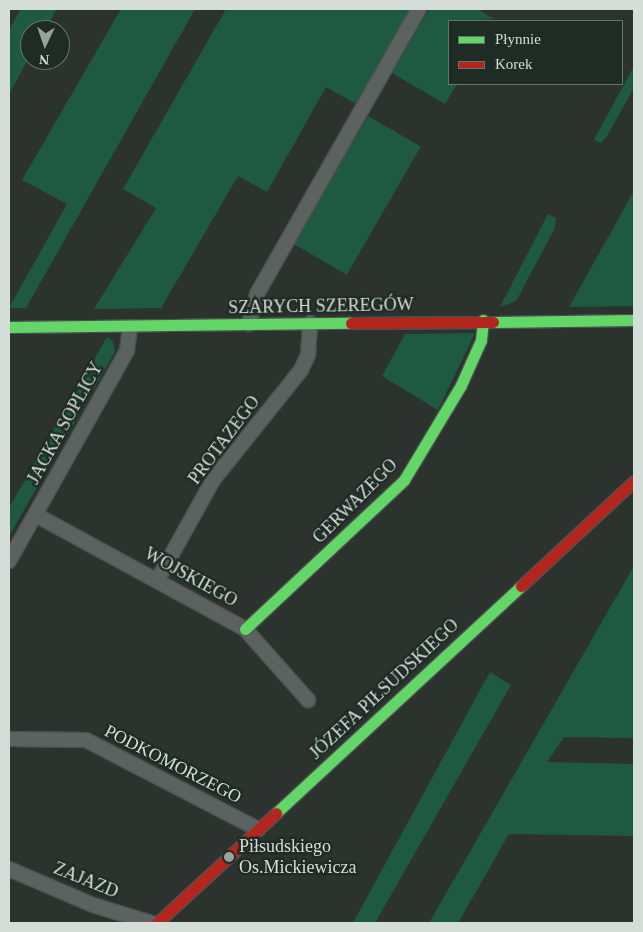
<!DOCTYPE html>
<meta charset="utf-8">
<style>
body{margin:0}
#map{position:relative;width:643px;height:932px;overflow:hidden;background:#2c332f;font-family:Georgia,serif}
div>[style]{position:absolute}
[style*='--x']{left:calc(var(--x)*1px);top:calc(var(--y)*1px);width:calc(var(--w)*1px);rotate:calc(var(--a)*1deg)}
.green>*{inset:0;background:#1e5a41;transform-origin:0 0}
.roads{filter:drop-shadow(1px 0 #4b514e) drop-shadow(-1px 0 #4b514e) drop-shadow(0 1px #4b514e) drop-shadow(0 -1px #4b514e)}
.street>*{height:14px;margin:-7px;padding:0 7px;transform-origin:7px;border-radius:7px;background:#5c625f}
.fast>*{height:11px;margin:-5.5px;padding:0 5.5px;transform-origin:5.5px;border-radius:5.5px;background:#63d668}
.jam>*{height:11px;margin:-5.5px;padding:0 5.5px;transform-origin:5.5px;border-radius:5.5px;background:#b3261e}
.dots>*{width:14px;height:14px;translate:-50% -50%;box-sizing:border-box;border:2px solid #1f2c26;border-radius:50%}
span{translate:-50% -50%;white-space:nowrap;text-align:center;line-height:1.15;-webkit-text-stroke:5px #1f2c26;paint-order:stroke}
.street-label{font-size:18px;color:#d5ddd8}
.poi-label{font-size:18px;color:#d5ddd8}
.left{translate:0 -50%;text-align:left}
.frame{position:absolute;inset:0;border:10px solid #d5ddd8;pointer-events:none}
.legend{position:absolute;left:448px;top:20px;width:175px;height:65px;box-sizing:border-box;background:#1f2c26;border:1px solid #68736d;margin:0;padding:6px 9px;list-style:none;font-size:15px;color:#d5ddd8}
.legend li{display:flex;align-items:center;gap:10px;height:25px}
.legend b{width:25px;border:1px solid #68736d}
.north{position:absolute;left:20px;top:20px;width:50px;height:50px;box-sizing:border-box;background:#1f2c26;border:1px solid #68736d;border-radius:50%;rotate:183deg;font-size:14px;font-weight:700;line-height:20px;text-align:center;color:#d5ddd8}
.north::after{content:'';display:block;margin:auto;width:18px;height:22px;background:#9aa29d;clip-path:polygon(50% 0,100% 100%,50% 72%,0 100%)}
</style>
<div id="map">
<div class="green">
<i style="clip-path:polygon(21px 9px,57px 9px,45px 30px,30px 30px,30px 56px,9px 94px,9px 30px)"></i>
<i style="clip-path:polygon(121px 9px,195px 9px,26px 308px,9px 308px,67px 204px,22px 180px)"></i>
<i style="clip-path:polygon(226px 9px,412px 9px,356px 104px,326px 87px,267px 192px,238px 176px,161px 308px,94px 309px,156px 208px,123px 189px)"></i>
<i style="clip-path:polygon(429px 9px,477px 9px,494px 19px,449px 21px,449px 84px,457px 84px,445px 104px,392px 73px)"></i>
<i style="clip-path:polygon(634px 66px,634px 88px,607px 136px,601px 143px,594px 140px)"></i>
<i style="left:368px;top:116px;width:61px;height:148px;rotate:30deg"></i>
<i style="clip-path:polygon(634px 191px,634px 306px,569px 307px)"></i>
<i style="clip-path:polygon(548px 214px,556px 218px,555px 228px,516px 301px,500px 307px)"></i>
<i style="clip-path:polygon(475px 333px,438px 410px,382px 376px,405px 334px)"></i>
<i style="clip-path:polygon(107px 337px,113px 341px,115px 352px,9px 536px,9px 508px)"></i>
<i style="clip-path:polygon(634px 566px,634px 738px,564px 737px,547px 762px,634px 764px,634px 836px,509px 834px,458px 923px,429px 923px)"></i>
<i style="clip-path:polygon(490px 672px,511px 685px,375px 923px,353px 923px)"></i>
</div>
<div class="roads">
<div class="street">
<i style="--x:249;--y:324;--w:31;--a:-75"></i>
<i style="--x:257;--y:294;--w:328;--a:-60.4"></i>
<i style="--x:36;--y:515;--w:238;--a:28.6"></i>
<i style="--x:245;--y:629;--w:95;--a:48.4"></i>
<i style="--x:9;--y:561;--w:241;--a:-60.7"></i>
<i style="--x:127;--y:351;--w:24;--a:-83"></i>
<i style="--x:158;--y:579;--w:113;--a:-60.9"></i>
<i style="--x:213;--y:480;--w:141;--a:-51.3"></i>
<i style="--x:301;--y:370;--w:17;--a:-65"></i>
<i style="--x:308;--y:355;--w:32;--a:-86"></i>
<i style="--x:9;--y:739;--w:77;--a:0.7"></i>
<i style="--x:86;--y:740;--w:194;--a:27.4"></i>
<i style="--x:9;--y:869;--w:91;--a:23.2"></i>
<i style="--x:93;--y:905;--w:61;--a:17.2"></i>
</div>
<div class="fast">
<i style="--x:493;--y:322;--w:141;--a:-0.8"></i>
<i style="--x:9;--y:327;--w:342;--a:-0.7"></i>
<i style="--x:245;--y:629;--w:218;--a:-43.1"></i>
<i style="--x:404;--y:480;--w:111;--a:-59"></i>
<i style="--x:461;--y:385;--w:49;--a:-66"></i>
<i style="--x:481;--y:340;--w:20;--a:-84"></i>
<i style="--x:276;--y:813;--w:334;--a:-42.8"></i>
</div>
<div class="jam">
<i style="--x:351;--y:323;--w:142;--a:-0.4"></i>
<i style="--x:521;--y:586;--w:154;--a:-42.9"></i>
<i style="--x:157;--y:923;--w:162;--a:-42.7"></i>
</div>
</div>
<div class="dots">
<i style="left:229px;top:857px;background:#9aa29d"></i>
</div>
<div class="street-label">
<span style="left:321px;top:306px;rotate:-1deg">SZARYCH SZEREGÓW</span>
<span style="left:65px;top:423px;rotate:-61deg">JACKA SOPLICY</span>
<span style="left:224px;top:440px;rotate:-53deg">PROTAZEGO</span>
<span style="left:355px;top:501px;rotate:-45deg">GERWAZEGO</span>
<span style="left:191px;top:577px;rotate:29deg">WOJSKIEGO</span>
<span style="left:384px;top:689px;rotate:-43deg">JÓZEFA PIŁSUDSKIEGO</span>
<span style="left:173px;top:764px;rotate:27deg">PODKOMORZEGO</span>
<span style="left:86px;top:880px;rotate:22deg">ZAJAZD</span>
</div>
<div class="poi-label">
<span class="left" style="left:239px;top:857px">Piłsudskiego<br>Os.Mickiewicza</span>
</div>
<div class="frame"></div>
<ul class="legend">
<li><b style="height:6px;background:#63d668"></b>Płynnie</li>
<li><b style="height:6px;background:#b3261e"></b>Korek</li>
</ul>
<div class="north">N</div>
</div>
